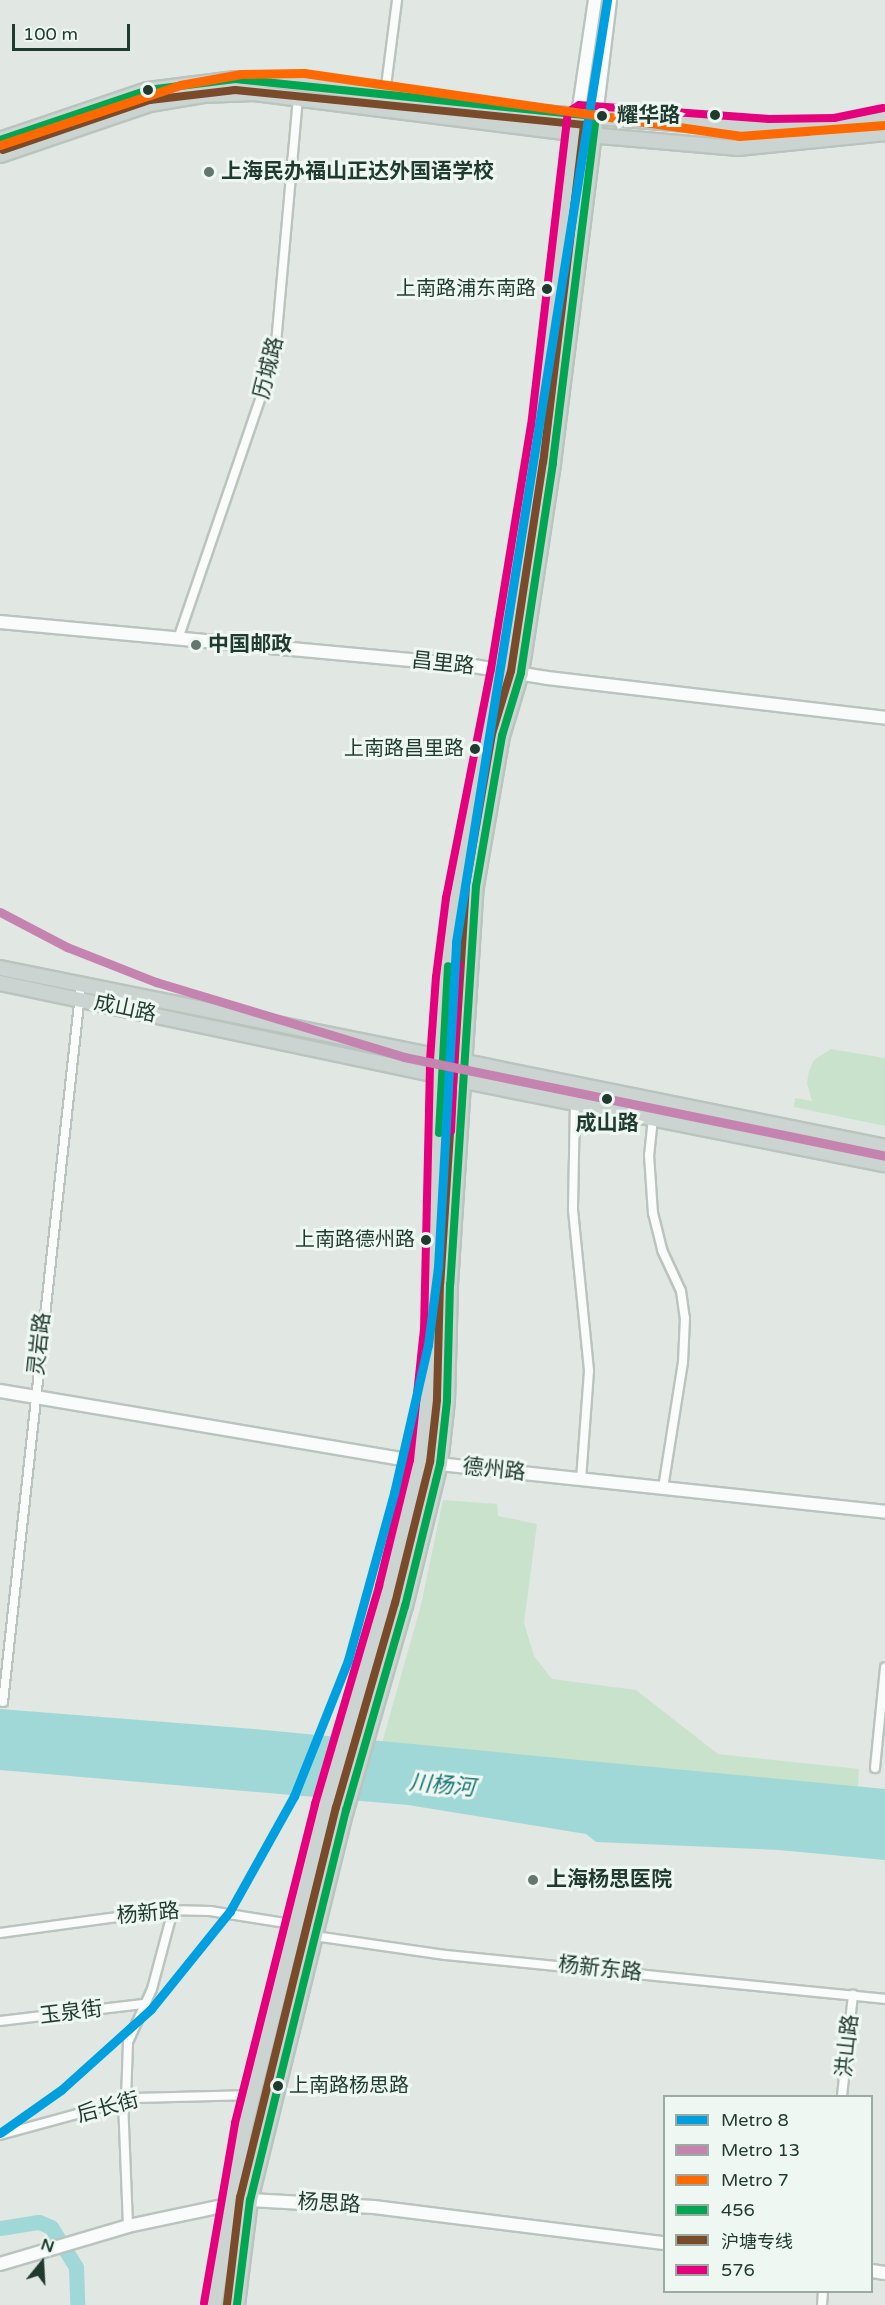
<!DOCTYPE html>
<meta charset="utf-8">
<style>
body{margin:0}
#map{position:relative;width:885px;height:2305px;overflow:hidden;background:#e1e7e3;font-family:"Varela Round","Noto Sans SC",sans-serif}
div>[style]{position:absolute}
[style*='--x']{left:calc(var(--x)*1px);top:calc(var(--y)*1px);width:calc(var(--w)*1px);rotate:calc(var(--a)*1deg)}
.green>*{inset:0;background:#c9e2cc}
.water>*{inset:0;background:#9fd8d6}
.river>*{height:15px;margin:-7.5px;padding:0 7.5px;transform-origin:7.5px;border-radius:7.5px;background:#9fd8d6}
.roads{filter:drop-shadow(2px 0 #bac4be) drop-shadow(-2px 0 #bac4be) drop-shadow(0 2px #bac4be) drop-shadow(0 -2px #bac4be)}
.street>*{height:8px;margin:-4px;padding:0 4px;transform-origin:4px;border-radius:4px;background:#fafbfb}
.secondary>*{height:12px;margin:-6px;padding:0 6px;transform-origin:6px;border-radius:6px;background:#fafbfb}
.primary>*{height:14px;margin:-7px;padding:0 7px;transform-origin:7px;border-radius:7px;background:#cbd4d0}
.bus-1>*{height:8px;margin:-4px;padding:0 4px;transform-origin:4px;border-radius:4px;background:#00a651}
.bus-2>*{height:8px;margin:-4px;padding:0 4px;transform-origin:4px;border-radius:4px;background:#7a4b2a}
.bus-3>*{height:8px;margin:-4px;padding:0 4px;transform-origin:4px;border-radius:4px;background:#e5007d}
.metro-1>*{height:9px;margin:-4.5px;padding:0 4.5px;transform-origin:4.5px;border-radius:4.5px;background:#009fdf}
.metro-2>*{height:9px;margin:-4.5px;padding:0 4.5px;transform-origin:4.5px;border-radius:4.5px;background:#c583af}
.metro-3>*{height:9px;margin:-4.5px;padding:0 4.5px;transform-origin:4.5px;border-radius:4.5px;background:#ff6900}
.dots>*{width:16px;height:16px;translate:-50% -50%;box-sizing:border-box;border:3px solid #eef7f1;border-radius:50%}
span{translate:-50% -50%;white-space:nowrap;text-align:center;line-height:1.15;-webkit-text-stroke:6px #eef7f1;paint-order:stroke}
.bus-label{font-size:20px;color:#1f3a2e}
.right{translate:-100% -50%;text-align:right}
.left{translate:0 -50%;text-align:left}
.stop-label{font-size:21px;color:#1f3a2e;font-weight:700}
.poi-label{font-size:21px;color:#1f3a2e;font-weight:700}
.street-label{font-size:21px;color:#1f3a2e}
.water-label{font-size:22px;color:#187776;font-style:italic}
.legend{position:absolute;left:663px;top:2095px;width:210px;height:198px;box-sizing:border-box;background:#eef7f1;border:2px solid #9baba3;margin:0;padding:8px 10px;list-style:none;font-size:18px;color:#1f3a2e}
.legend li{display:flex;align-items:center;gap:12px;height:30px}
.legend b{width:30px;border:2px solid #9baba3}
.north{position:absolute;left:12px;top:2233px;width:60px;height:60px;-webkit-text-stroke:4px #eef7f1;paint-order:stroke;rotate:18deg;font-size:16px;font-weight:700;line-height:24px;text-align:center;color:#1f3a2e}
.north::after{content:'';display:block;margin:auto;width:21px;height:27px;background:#1f3a2e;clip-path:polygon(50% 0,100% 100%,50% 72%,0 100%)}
.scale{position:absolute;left:12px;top:24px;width:118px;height:27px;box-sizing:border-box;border:3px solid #1f3a2e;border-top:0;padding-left:8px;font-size:18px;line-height:21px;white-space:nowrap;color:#1f3a2e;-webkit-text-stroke:4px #eef7f1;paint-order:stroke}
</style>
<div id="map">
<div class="green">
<i style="clip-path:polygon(831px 1049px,885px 1058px,885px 1126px,794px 1107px,795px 1098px,812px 1101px,807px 1083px,809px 1071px,814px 1060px)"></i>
<i style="clip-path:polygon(443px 1500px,497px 1504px,498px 1516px,537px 1524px,524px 1623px,534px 1656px,552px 1679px,636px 1690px,718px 1754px,859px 1769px,858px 1787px,382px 1743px,421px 1605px)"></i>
</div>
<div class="water">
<i style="clip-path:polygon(0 1709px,254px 1729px,885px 1789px,885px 1860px,779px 1850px,596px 1842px,586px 1834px,408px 1805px,0 1770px)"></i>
</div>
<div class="river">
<i style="--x:0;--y:2228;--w:39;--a:-9"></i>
<i style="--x:39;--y:2222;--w:13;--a:23"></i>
<i style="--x:51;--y:2227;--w:47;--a:58"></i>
<i style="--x:76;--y:2267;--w:38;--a:88"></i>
</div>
<div class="roads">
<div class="street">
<i style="--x:385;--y:94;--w:95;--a:-82.7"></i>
<i style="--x:178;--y:639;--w:300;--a:-71.1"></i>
<i style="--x:275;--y:355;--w:260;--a:-84.9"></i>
<i style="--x:575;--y:1103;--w:107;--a:91.1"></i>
<i style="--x:573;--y:1210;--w:162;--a:84.3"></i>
<i style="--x:589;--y:1371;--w:108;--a:94.2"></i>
<i style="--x:653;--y:1118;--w:37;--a:96"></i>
<i style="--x:649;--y:1155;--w:58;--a:86.1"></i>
<i style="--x:653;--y:1213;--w:38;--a:76"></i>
<i style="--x:662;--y:1250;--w:45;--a:65.1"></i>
<i style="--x:681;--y:1291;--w:27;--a:82"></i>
<i style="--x:685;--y:1318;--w:44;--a:92.6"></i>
<i style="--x:683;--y:1362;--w:128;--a:99"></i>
<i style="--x:3;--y:1702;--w:721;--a:-83.79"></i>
<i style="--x:875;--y:1768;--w:101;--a:-84.3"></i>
<i style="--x:0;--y:1933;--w:170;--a:-7.8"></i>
<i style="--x:168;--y:1910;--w:42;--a:1.4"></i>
<i style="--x:210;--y:1911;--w:88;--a:9.1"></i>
<i style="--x:315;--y:1936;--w:131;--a:8.3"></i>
<i style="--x:445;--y:1955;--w:442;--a:5.7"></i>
<i style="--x:0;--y:2021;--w:144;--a:-6.8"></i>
<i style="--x:842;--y:2096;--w:102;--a:-83.8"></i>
<i style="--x:126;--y:2100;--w:58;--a:-88"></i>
<i style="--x:128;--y:2042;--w:58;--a:-65.6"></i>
<i style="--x:152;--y:1989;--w:82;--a:-75.1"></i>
<i style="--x:123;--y:2101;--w:125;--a:87.7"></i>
<i style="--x:0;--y:2135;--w:140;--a:-15.3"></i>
<i style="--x:135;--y:2098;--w:119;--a:-1.4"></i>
<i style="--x:822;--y:2305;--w:13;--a:-86"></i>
</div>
<div class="secondary">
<i style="--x:578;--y:115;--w:116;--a:-81.6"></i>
<i style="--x:596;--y:116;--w:117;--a:-83.1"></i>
<i style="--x:0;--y:622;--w:469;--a:5.3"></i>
<i style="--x:467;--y:665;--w:81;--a:9.2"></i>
<i style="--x:547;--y:678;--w:340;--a:6.7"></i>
<i style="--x:0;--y:1391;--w:426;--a:9.6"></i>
<i style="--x:420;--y:1462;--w:468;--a:6.1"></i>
<i style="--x:0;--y:2264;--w:134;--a:-16.5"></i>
<i style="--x:128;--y:2226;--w:125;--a:-12"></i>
<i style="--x:250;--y:2200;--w:124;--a:3.2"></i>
<i style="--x:374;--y:2207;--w:292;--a:7.1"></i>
<i style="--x:872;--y:2271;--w:13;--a:9"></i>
</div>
<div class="primary">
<i style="--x:0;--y:140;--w:156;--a:-18.7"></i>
<i style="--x:148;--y:90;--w:88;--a:-7.2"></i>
<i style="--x:235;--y:79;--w:38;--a:2"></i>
<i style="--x:273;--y:80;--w:257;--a:7.2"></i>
<i style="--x:528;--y:112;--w:242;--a:4.3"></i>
<i style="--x:769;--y:130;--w:66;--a:-1.7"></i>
<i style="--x:835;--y:128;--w:51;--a:-11.3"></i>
<i style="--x:0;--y:155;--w:158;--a:-18.8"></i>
<i style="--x:150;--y:104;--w:54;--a:-9.6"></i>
<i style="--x:203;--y:95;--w:51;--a:-2.2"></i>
<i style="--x:254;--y:93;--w:326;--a:7.2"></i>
<i style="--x:577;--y:134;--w:162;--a:5"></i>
<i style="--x:738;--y:148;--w:148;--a:-5.8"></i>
<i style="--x:0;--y:968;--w:903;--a:11.43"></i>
<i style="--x:0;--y:983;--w:474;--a:11.9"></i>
<i style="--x:464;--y:1081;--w:429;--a:11.2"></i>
<i style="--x:214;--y:2305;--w:182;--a:-80.2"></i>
<i style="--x:245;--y:2126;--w:329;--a:-75.9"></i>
<i style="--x:325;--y:1807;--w:227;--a:-73.6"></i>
<i style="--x:389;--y:1589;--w:131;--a:-76.3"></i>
<i style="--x:420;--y:1462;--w:132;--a:-83.9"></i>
<i style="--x:434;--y:1331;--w:271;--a:-88.7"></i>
<i style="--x:440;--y:1060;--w:82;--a:-85.8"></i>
<i style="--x:446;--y:978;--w:79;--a:-82.7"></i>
<i style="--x:456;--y:900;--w:233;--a:-78.9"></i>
<i style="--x:501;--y:671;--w:247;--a:-80.7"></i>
<i style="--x:541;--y:427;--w:314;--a:-83.2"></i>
<i style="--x:237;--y:2305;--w:106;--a:-82.9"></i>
<i style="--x:250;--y:2200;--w:402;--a:-76.2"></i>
<i style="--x:346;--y:1810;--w:212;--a:-73.9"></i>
<i style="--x:405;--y:1606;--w:146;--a:-76.2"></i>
<i style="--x:440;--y:1464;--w:63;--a:-83.7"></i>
<i style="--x:447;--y:1401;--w:117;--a:-88.5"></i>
<i style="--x:450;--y:1284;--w:399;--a:-86.3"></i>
<i style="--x:476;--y:886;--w:152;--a:-80.2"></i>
<i style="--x:502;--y:736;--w:66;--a:-73.2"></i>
<i style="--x:521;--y:673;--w:212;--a:-81.3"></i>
<i style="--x:553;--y:463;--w:350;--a:-82.9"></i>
</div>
</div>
<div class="bus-1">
<i style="--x:0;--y:140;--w:156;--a:-18.7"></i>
<i style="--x:148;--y:90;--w:88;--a:-7.2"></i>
<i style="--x:235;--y:79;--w:363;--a:5.9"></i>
<i style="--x:596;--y:116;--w:350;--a:97.1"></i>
<i style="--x:553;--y:463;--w:212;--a:98.7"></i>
<i style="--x:521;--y:673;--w:66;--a:106.8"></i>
<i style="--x:502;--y:736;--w:152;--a:99.8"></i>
<i style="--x:476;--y:886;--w:399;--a:93.7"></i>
<i style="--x:450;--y:1284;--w:117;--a:91.5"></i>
<i style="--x:447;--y:1401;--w:63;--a:96.3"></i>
<i style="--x:440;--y:1464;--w:146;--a:103.8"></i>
<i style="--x:405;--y:1606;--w:212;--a:106.1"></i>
<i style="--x:346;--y:1810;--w:402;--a:103.8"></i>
<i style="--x:250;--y:2200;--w:106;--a:97.1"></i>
<i style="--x:439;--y:1133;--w:167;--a:-86.9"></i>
</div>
<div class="bus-2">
<i style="--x:3;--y:150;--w:155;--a:-18.8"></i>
<i style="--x:150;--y:100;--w:86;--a:-6.7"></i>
<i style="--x:235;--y:90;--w:351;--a:5.7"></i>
<i style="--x:584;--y:125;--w:339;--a:96.9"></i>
<i style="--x:543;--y:462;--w:211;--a:98.7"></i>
<i style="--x:511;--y:671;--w:66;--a:106.8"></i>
<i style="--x:492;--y:734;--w:153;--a:99.8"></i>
<i style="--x:466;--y:885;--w:399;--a:93.7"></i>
<i style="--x:440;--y:1283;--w:117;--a:91.5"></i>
<i style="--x:437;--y:1400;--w:62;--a:96.4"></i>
<i style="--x:430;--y:1462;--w:145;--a:103.9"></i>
<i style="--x:395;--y:1603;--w:212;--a:106.1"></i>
<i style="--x:336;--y:1807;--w:402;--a:103.8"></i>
<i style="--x:240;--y:2197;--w:108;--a:96.9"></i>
<i style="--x:449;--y:1134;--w:167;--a:-86.9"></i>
</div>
<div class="bus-3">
<i style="--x:451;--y:1131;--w:167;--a:-87.3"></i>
<i style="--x:204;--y:2303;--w:183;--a:-80.2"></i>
<i style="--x:235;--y:2123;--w:329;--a:-75.9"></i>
<i style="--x:315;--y:1804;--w:227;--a:-73.6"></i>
<i style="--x:379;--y:1586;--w:130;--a:-76.2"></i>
<i style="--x:410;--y:1460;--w:131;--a:-83.9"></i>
<i style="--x:424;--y:1330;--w:270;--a:-88.7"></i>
<i style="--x:430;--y:1060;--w:83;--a:-85.9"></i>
<i style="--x:436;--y:977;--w:80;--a:-82.8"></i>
<i style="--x:446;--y:898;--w:233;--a:-78.9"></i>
<i style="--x:491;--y:669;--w:246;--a:-80.7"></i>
<i style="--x:531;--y:426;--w:316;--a:-83.3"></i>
<i style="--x:568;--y:112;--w:13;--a:-32"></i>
<i style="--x:579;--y:105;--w:191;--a:4.2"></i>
<i style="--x:769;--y:119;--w:65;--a:-0.9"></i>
<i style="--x:834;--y:118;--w:50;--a:-11.5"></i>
</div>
<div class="metro-1">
<i style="--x:0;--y:2133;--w:75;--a:-35.2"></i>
<i style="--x:61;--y:2090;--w:121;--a:-42"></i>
<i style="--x:151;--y:2009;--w:126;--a:-51.1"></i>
<i style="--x:230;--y:1911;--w:132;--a:-60.9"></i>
<i style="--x:294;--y:1796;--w:146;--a:-68.3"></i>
<i style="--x:348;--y:1660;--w:173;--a:-74.6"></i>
<i style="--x:394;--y:1493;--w:152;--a:-77.1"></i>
<i style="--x:428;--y:1345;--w:79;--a:-82.7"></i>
<i style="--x:438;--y:1267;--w:325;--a:-86.8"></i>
<i style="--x:456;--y:942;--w:954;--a:-80.89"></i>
</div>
<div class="metro-2">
<i style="--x:0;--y:912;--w:76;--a:27.6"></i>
<i style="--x:67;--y:947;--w:96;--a:21.5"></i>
<i style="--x:156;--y:982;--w:259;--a:16.8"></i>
<i style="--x:404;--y:1057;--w:491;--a:11.6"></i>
</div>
<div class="metro-3">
<i style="--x:0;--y:145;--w:190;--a:-18.4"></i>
<i style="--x:180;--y:85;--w:62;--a:-10.2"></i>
<i style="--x:241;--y:74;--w:63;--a:-0.9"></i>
<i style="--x:304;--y:73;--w:440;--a:8.2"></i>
<i style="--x:739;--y:136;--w:146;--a:-4.3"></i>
</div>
<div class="dots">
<i style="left:148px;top:90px;background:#1f3a2e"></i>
<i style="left:715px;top:115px;background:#1f3a2e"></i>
<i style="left:602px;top:116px;background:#1f3a2e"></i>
<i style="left:209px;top:172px;background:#63776d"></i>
<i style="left:547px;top:289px;background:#1f3a2e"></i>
<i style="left:196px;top:645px;background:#63776d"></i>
<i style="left:475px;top:749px;background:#1f3a2e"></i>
<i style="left:607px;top:1099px;background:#1f3a2e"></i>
<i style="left:426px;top:1240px;background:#1f3a2e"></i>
<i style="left:533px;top:1880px;background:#63776d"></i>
<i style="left:278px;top:2086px;background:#1f3a2e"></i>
</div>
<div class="bus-label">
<span class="right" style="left:536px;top:289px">上南路浦东南路</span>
<span class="right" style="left:464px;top:749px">上南路昌里路</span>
<span class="right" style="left:415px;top:1240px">上南路德州路</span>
<span class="left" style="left:289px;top:2086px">上南路杨思路</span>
</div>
<div class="stop-label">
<span class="left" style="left:617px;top:116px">耀华路</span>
<span style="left:607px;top:1124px">成山路</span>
</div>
<div class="poi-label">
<span class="left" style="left:221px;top:172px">上海民办福山正达外国语学校</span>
<span class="left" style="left:208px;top:645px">中国邮政</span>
<span class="left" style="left:546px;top:1880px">上海杨思医院</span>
</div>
<div class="street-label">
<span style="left:269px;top:368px;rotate:-76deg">历城路</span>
<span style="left:443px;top:664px;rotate:6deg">昌里路</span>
<span style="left:125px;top:1009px;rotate:12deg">成山路</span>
<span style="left:40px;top:1344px;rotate:-84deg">灵岩路</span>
<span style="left:494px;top:1470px;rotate:6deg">德州路</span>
<span style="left:148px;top:1914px;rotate:-5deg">杨新路</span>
<span style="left:600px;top:1969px;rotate:6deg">杨新东路</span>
<span style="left:71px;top:2013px;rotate:-7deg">玉泉街</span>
<span style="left:848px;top:2046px;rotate:-84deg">洪山路</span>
<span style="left:108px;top:2108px;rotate:-15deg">后长街</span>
<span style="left:329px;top:2204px;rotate:3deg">杨思路</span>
</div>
<div class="water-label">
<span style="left:442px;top:1786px;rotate:5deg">川杨河</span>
</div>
<ul class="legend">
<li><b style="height:8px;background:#009fdf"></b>Metro 8</li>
<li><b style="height:8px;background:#c583af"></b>Metro 13</li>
<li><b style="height:8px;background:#ff6900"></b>Metro 7</li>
<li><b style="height:8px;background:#00a651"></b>456</li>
<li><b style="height:8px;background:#7a4b2a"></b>沪塘专线</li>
<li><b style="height:8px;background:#e5007d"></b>576</li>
</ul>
<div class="north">N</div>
<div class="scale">100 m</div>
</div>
